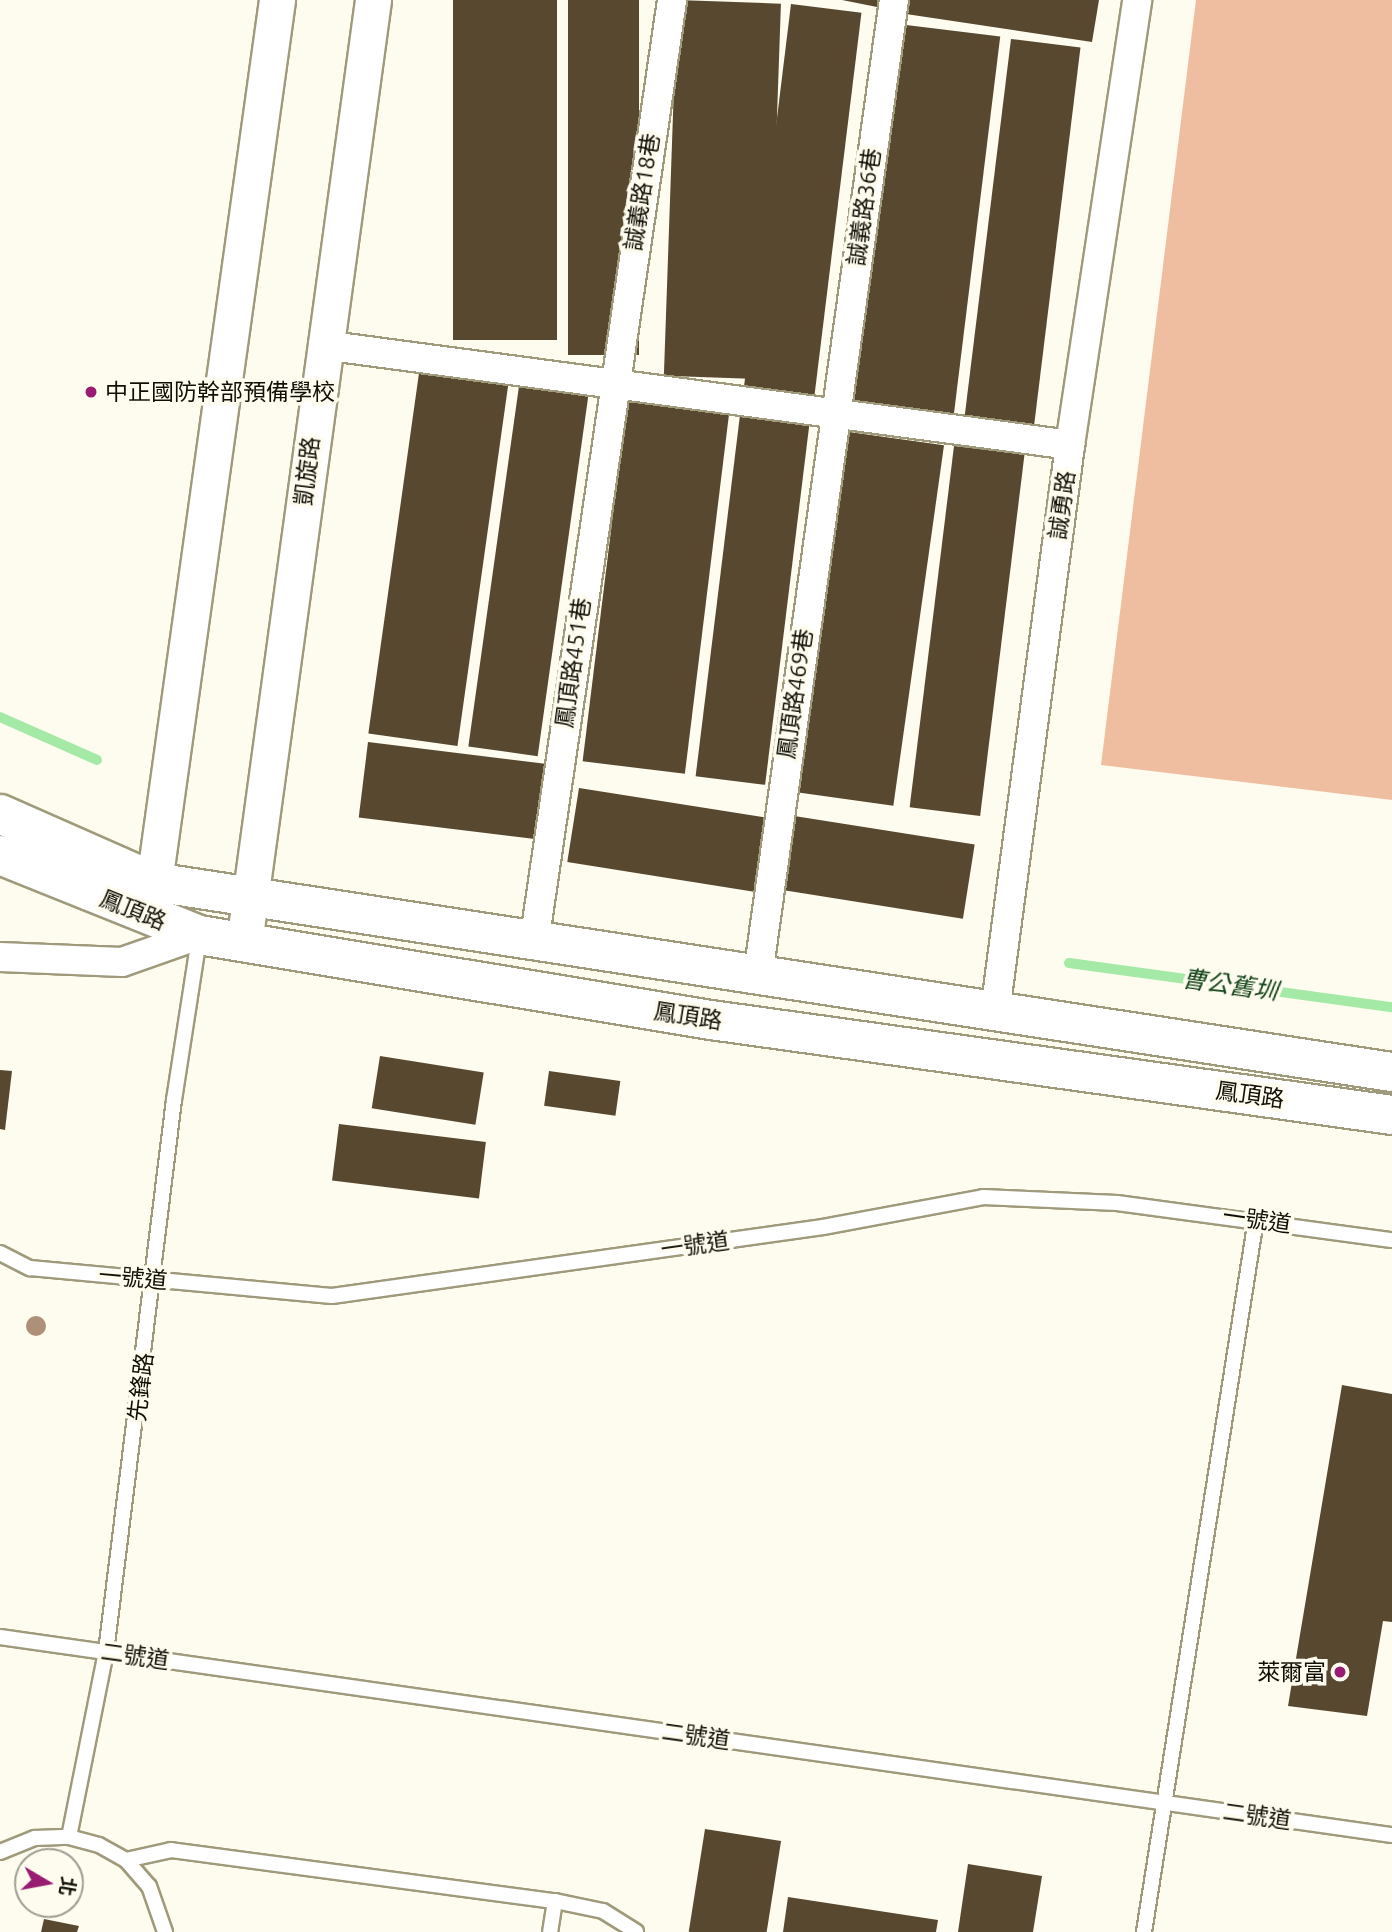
<!DOCTYPE html>
<meta charset="utf-8">
<style>
body{margin:0}
#map{position:relative;width:1392px;height:1932px;overflow:hidden;background:#fefcef;font-family:Ubuntu,"Noto Sans TC",sans-serif}
div>[style]{position:absolute}
[style*='--x']{left:calc(var(--x)*1px);top:calc(var(--y)*1px);width:calc(var(--w)*1px);rotate:calc(var(--a)*1deg)}
.green>*{inset:0;background:#efbea0}
.stream>*{height:10px;margin:-5px;padding:0 5px;transform-origin:5px;border-radius:5px;background:#a5e9a7}
.building>*{inset:0;background:#584830;transform-origin:0 0}
.roads{filter:drop-shadow(2px 0 #9f9a7b) drop-shadow(-2px 0 #9f9a7b) drop-shadow(0 2px #9f9a7b) drop-shadow(0 -2px #9f9a7b)}
.service>*{height:14px;margin:-7px;padding:0 7px;transform-origin:7px;border-radius:7px;background:#fff}
.minor>*{height:28px;margin:-14px;padding:0 14px;transform-origin:14px;border-radius:14px;background:#fff}
.tertiary>*{height:35px;margin:-17.5px;padding:0 17.5px;transform-origin:17.5px;border-radius:17.5px;background:#fff}
.secondary>*{height:38px;margin:-19px;padding:0 19px;transform-origin:19px;border-radius:19px;background:#fff}
.trees>*{width:20px;height:20px;margin:-10px;border-radius:50%;background:#ad9077}
.dots>*{width:19px;height:19px;translate:-50% -50%;box-sizing:border-box;border:4px solid #fefcef;border-radius:50%}
span{translate:-50% -50%;white-space:nowrap;text-align:center;line-height:1.15;-webkit-text-stroke:7px #fefcef;paint-order:stroke}
.street-label{font-size:23px;color:#110f05}
.poi-label{font-size:23px;color:#110f05}
.left{translate:0 -50%;text-align:left}
.right{translate:-100% -50%;text-align:right}
.water-label{font-size:24px;color:#134218;font-style:italic}
.north{position:absolute;left:14px;top:1848px;width:70px;height:70px;box-sizing:border-box;background:#fefcef;border:2px solid #9f9d91;border-radius:50%;rotate:100deg;font-size:19px;font-weight:700;line-height:28px;text-align:center;color:#110f05}
.north::after{content:'';display:block;margin:auto;width:24px;height:32px;background:#991c73;clip-path:polygon(50% 0,100% 100%,50% 72%,0 100%)}
</style>
<div id="map">
<div class="green">
<i style="clip-path:polygon(1196px 0,1392px 0,1392px 800px,1101px 765px)"></i>
</div>
<div class="stream">
<i style="--x:0;--y:717;--w:106;--a:23.9"></i>
<i style="--x:1069;--y:963;--w:326;--a:7.8"></i>
</div>
<div class="building">
<i style="left:453px;top:0;width:104px;height:340px"></i>
<i style="left:568px;top:0;width:71px;height:355px"></i>
<i style="left:677px;top:0;width:104px;height:376px;rotate:2deg"></i>
<i style="clip-path:polygon(842px 0,878px 0,877px 7px)"></i>
<i style="clip-path:polygon(908px 0,1099px 0,1092px 42px,906px 14px)"></i>
<i style="left:791px;top:4px;width:71px;height:387px;rotate:7deg"></i>
<i style="left:898px;top:24px;width:103px;height:387px;rotate:7deg"></i>
<i style="left:1011px;top:39px;width:70px;height:387px;rotate:7deg"></i>
<i style="left:419px;top:373px;width:90px;height:364px;rotate:8deg"></i>
<i style="left:519px;top:386px;width:70px;height:364px;rotate:8deg"></i>
<i style="left:627px;top:400px;width:103px;height:364px;rotate:7deg"></i>
<i style="left:740px;top:415px;width:70px;height:364px;rotate:7deg"></i>
<i style="left:842px;top:431px;width:103px;height:364px;rotate:8deg"></i>
<i style="left:954px;top:446px;width:71px;height:364px;rotate:7deg"></i>
<i style="left:368px;top:742px;width:186px;height:76px;rotate:7deg"></i>
<i style="left:579px;top:788px;width:189px;height:75px;rotate:9deg"></i>
<i style="left:788px;top:815px;width:189px;height:75px;rotate:9deg"></i>
<i style="left:380px;top:1056px;width:105px;height:53px;rotate:9deg"></i>
<i style="clip-path:polygon(0 1070px,12px 1071px,5px 1130px,0 1129px)"></i>
<i style="left:549px;top:1071px;width:72px;height:35px;rotate:8deg"></i>
<i style="left:339px;top:1124px;width:148px;height:57px;rotate:7deg"></i>
<i style="clip-path:polygon(1342px 1385px,1392px 1394px,1392px 1622px,1383px 1621px,1367px 1716px,1288px 1706px)"></i>
<i style="left:705px;top:1829px;width:77px;height:104px;rotate:9deg"></i>
<i style="clip-path:polygon(968px 1864px,1042px 1876px,1033px 1932px,958px 1932px)"></i>
<i style="clip-path:polygon(788px 1897px,938px 1920px,936px 1932px,783px 1932px)"></i>
<i style="clip-path:polygon(44px 1919px,79px 1926px,77px 1932px,41px 1932px)"></i>
</div>
<div class="roads">
<div class="service">
<i style="--x:0;--y:1253;--w:34;--a:27"></i>
<i style="--x:30;--y:1268;--w:303;--a:5.3"></i>
<i style="--x:332;--y:1296;--w:496;--a:-8"></i>
<i style="--x:823;--y:1227;--w:163;--a:-10.6"></i>
<i style="--x:983;--y:1197;--w:134;--a:2.6"></i>
<i style="--x:1117;--y:1203;--w:277;--a:7.7"></i>
<i style="--x:0;--y:1637;--w:1406;--a:8.1"></i>
<i style="--x:69;--y:1837;--w:189;--a:-78.7"></i>
<i style="--x:106;--y:1652;--w:556;--a:-82.98"></i>
<i style="--x:174;--y:1100;--w:164;--a:-81.2"></i>
<i style="--x:0;--y:1852;--w:38;--a:-22"></i>
<i style="--x:35;--y:1838;--w:34;--a:-2"></i>
<i style="--x:69;--y:1837;--w:31;--a:15"></i>
<i style="--x:99;--y:1845;--w:31;--a:29"></i>
<i style="--x:126;--y:1860;--w:35;--a:49"></i>
<i style="--x:149;--y:1886;--w:49;--a:70.8"></i>
<i style="--x:126;--y:1860;--w:46;--a:-12.5"></i>
<i style="--x:171;--y:1850;--w:387;--a:7.6"></i>
<i style="--x:555;--y:1901;--w:31;--a:99"></i>
<i style="--x:555;--y:1901;--w:49;--a:11.8"></i>
<i style="--x:603;--y:1911;--w:39;--a:32"></i>
<i style="--x:1144;--y:1932;--w:722;--a:-81.07"></i>
</div>
<div class="minor">
<i style="--x:323;--y:345;--w:754;--a:7.62"></i>
<i style="--x:534;--y:943;--w:953;--a:-81.67"></i>
<i style="--x:0;--y:957;--w:122;--a:2.3"></i>
<i style="--x:122;--y:962;--w:82;--a:-19.3"></i>
<i style="--x:758;--y:975;--w:984;--a:-82.06"></i>
<i style="--x:995;--y:1012;--w:572;--a:-82.46"></i>
<i style="--x:1070;--y:445;--w:450;--a:-81.4"></i>
</div>
<div class="tertiary">
<i style="--x:144;--y:906;--w:26;--a:-67"></i>
<i style="--x:154;--y:882;--w:891;--a:-82.06"></i>
<i style="--x:244;--y:943;--w:952;--a:-82.21"></i>
</div>
<div class="secondary">
<i style="--x:0;--y:814;--w:168;--a:23.8"></i>
<i style="--x:154;--y:882;--w:1252;--a:8.73"></i>
<i style="--x:0;--y:855;--w:214;--a:21.9"></i>
<i style="--x:199;--y:935;--w:519;--a:9.43"></i>
<i style="--x:711;--y:1020;--w:688;--a:7.94"></i>
</div>
</div>
<div class="trees">
<i style="left:36px;top:1326px"></i>
</div>
<div class="dots">
<i style="left:91px;top:392px;background:#991c73"></i>
<i style="left:1340px;top:1672px;background:#991c73"></i>
</div>
<div class="street-label">
<span style="left:642px;top:192px;rotate:-81deg">誠義路18巷</span>
<span style="left:864px;top:207px;rotate:-82deg">誠義路36巷</span>
<span style="left:307px;top:471px;rotate:-83deg">凱旋路</span>
<span style="left:1062px;top:505px;rotate:-82deg">誠勇路</span>
<span style="left:573px;top:663px;rotate:-82deg">鳳頂路451巷</span>
<span style="left:795px;top:694px;rotate:-82deg">鳳頂路469巷</span>
<span style="left:133px;top:910px;rotate:22deg">鳳頂路</span>
<span style="left:688px;top:1016px;rotate:9deg">鳳頂路</span>
<span style="left:1250px;top:1095px;rotate:8deg">鳳頂路</span>
<span style="left:1257px;top:1220px;rotate:8deg">一號道</span>
<span style="left:695px;top:1245px;rotate:-8deg">一號道</span>
<span style="left:133px;top:1278px;rotate:5deg">一號道</span>
<span style="left:141px;top:1387px;rotate:-83deg">先鋒路</span>
<span style="left:135px;top:1656px;rotate:8deg">二號道</span>
<span style="left:696px;top:1736px;rotate:8deg">二號道</span>
<span style="left:1257px;top:1816px;rotate:8deg">二號道</span>
</div>
<div class="poi-label">
<span class="left" style="left:105px;top:392px">中正國防幹部預備學校</span>
<span class="right" style="left:1326px;top:1672px">萊爾富</span>
</div>
<div class="water-label">
<span style="left:1230px;top:985px;rotate:8deg">曹公舊圳</span>
</div>
<div class="north">北</div>
</div>
